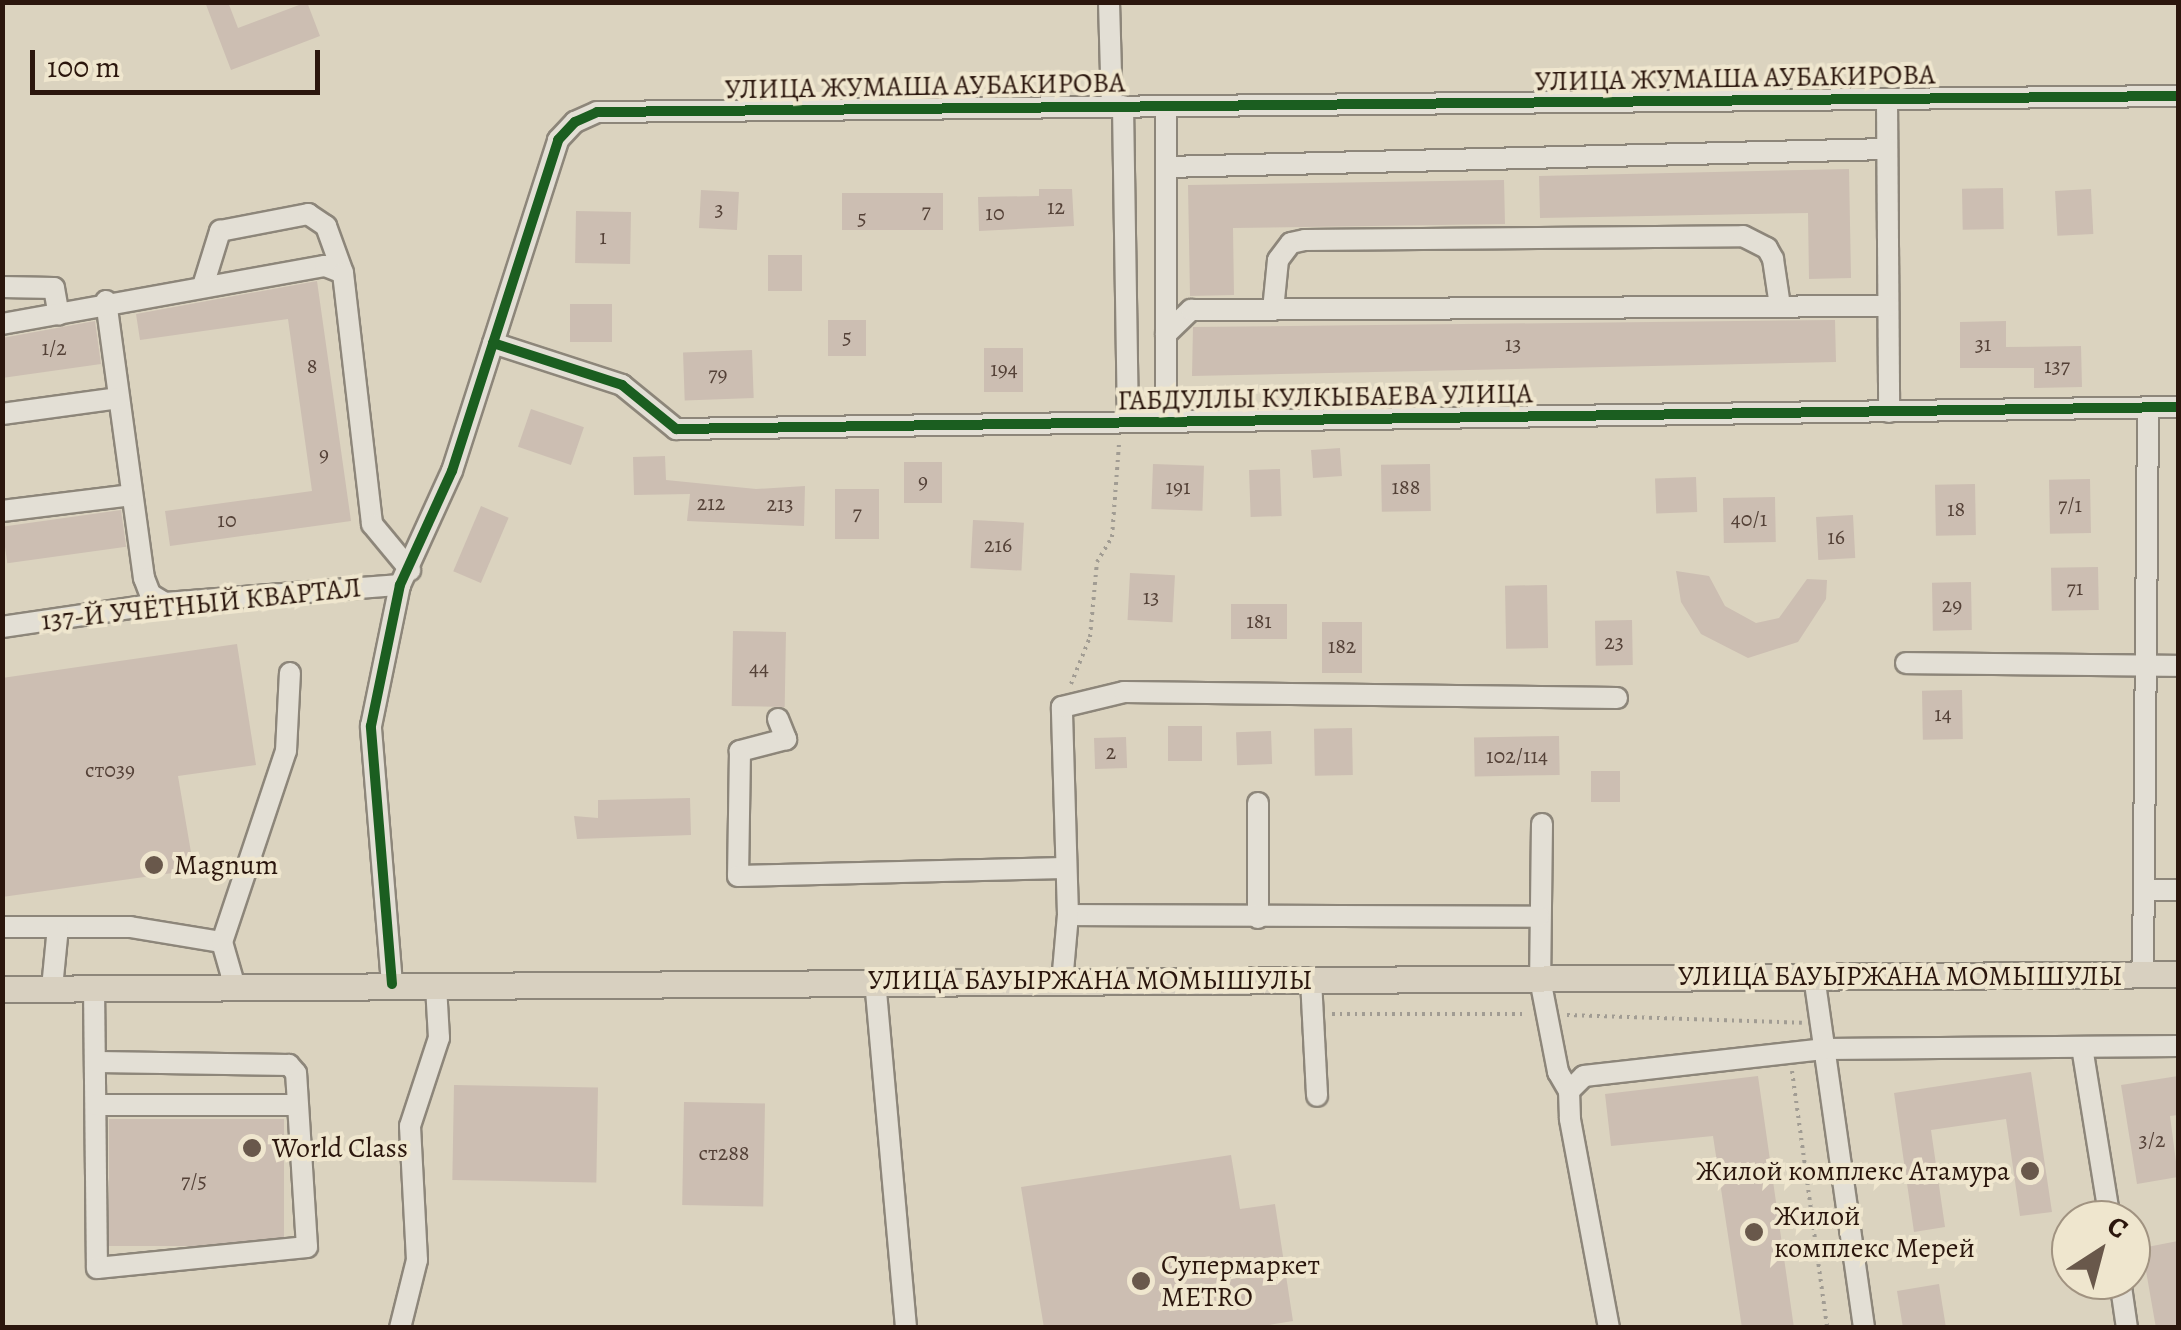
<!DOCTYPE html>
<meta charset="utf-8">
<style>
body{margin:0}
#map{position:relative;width:2181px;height:1330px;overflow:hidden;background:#dbd3bf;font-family:Alegreya,serif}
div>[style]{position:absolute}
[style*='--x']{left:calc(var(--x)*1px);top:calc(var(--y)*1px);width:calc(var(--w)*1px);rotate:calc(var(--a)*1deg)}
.building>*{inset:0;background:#ccbeb2;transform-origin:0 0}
.path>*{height:4px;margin-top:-2px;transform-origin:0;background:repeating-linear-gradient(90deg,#a19c93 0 2.5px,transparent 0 7.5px)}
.roads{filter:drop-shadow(2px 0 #8d867a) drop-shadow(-2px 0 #8d867a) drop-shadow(0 2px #8d867a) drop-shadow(0 -2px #8d867a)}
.minor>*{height:20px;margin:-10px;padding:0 10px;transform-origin:10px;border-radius:10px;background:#e3dfd5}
.major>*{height:25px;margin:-12.5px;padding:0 12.5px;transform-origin:12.5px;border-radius:12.5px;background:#d8d0c0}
.cycleway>*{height:10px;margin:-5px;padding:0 5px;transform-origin:5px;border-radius:5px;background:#1b5e20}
.dots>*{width:28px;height:28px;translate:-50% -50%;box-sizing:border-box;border:5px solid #efe6ce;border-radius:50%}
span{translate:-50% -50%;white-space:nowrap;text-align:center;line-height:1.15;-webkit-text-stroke:8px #efe6ce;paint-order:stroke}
.number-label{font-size:22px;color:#544137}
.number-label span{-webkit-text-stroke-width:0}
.street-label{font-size:28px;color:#2b160d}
.poi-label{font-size:28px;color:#2b160d}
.left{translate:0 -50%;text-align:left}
.right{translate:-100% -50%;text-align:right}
.frame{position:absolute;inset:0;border:5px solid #2b160d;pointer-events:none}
.north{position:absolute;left:2051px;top:1200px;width:100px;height:100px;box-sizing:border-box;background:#efe6ce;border:2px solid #a19381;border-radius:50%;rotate:36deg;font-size:28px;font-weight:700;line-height:40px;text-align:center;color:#2b160d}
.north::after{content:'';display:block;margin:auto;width:35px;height:45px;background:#69584b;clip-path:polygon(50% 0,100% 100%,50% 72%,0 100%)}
.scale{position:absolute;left:30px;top:50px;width:290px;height:45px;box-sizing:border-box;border:5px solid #2b160d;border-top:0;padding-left:12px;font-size:30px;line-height:35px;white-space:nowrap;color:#2b160d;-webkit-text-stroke:8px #efe6ce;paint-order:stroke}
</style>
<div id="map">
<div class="building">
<i style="clip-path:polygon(205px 2px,228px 2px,238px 28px,307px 2px,320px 36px,231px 70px)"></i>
<i style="clip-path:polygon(1849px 169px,1851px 278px,1809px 279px,1808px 213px,1540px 218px,1539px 176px)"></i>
<i style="clip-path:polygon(1504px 180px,1505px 224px,1233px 228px,1234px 295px,1190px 296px,1188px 185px)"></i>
<i style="left:2003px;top:188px;width:41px;height:41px;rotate:89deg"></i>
<i style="clip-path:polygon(1039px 189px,1072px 189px,1074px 226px,979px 231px,978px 197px,1039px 196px)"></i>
<i style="left:2091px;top:189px;width:45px;height:36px;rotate:87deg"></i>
<i style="left:701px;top:190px;width:38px;height:38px;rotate:3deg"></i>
<i style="left:943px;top:193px;width:37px;height:101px;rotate:90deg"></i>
<i style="left:576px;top:211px;width:55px;height:52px;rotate:1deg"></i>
<i style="left:768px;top:255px;width:34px;height:36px"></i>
<i style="clip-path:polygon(317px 281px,351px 521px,170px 546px,165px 511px,312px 491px,288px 319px,140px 340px,136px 314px)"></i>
<i style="left:612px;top:304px;width:38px;height:42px;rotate:90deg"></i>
<i style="left:828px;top:320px;width:38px;height:36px"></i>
<i style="clip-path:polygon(1835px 320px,1836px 362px,1192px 376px,1193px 327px)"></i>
<i style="clip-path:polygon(95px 321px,101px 364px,2px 378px,2px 338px)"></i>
<i style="clip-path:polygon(2006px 321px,2006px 347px,2081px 346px,2082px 387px,2034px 388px,2034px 368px,1960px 368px,1960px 322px)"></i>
<i style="left:1023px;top:348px;width:44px;height:39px;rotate:90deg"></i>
<i style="left:752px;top:350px;width:48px;height:69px;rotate:88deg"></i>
<i style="left:531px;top:409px;width:56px;height:40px;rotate:19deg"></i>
<i style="left:1340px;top:448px;width:28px;height:29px;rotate:86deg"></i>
<i style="clip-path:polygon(665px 456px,666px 480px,756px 489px,805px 486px,804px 526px,687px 521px,690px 494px,634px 495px,633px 457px)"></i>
<i style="left:904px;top:462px;width:38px;height:41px"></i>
<i style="left:1153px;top:464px;width:51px;height:45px;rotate:2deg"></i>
<i style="left:1430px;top:464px;width:47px;height:49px;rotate:89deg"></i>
<i style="left:1280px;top:469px;width:47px;height:31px;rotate:88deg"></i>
<i style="left:1696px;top:477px;width:35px;height:41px;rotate:88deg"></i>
<i style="left:2090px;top:479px;width:54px;height:41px;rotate:89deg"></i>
<i style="left:1975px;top:484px;width:51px;height:40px;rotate:89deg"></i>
<i style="left:835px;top:489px;width:44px;height:50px"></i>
<i style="left:1775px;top:497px;width:45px;height:52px;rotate:89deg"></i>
<i style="left:481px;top:506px;width:30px;height:71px;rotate:23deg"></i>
<i style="left:121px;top:510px;width:37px;height:120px;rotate:82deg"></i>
<i style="left:1853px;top:515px;width:43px;height:37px;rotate:87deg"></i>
<i style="left:973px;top:520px;width:51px;height:48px;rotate:3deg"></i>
<i style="left:2098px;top:567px;width:43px;height:47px;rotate:89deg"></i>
<i style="clip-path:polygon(1676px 571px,1709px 576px,1725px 606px,1756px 623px,1779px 618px,1807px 579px,1827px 580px,1826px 599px,1798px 642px,1748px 658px,1701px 634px,1681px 602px)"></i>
<i style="left:1130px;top:573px;width:45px;height:47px;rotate:3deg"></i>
<i style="left:1971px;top:582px;width:48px;height:39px;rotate:89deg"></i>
<i style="left:1547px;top:585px;width:63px;height:42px;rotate:89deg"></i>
<i style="left:1287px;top:604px;width:35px;height:56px;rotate:90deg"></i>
<i style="left:1632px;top:620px;width:45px;height:37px;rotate:89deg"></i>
<i style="left:1322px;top:622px;width:40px;height:51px"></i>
<i style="left:733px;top:631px;width:53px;height:75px;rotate:1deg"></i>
<i style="clip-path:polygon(237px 644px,256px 765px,178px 776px,194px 870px,2px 897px,2px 678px)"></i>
<i style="left:1962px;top:690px;width:49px;height:40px;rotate:89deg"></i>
<i style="left:1168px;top:726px;width:34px;height:35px"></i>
<i style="left:1352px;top:728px;width:47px;height:38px;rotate:89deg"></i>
<i style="left:1271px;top:731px;width:33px;height:35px;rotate:88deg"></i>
<i style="left:1559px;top:736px;width:39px;height:85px;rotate:89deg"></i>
<i style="left:1126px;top:737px;width:31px;height:32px;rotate:88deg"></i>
<i style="left:1620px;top:771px;width:31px;height:29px;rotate:90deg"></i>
<i style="clip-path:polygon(690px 798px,691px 835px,577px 839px,574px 816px,598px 818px,598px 800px)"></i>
<i style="clip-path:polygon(2031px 1072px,2052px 1212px,2020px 1216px,2006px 1119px,1931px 1130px,1945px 1227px,1914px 1232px,1894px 1093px)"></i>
<i style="clip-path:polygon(1758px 1076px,1794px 1328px,1742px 1328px,1713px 1136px,1611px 1146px,1605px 1094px)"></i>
<i style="clip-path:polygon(2178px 1076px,2178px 1115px,2170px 1116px,2178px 1177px,2137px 1184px,2121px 1085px)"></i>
<i style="left:454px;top:1085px;width:144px;height:95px;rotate:1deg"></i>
<i style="left:684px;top:1102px;width:81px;height:103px;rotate:1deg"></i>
<i style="left:109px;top:1119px;width:175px;height:127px"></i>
<i style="clip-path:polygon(1231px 1155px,1240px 1209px,1275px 1204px,1293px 1321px,1251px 1328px,1044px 1328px,1021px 1187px)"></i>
<i style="clip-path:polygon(2178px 1241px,2178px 1328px,2156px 1328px,2142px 1248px)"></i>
<i style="clip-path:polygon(1939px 1284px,1946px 1328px,1903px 1328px,1897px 1291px)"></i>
</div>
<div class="path">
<i style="--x:1071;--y:684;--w:51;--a:-68"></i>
<i style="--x:1090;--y:637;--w:75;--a:-84.7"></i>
<i style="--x:1097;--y:562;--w:29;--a:-59"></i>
<i style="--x:1112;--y:537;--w:94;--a:-85.7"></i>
<i style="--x:1332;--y:1014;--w:195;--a:0"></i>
<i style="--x:1567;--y:1015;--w:235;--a:1.9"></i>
<i style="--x:1792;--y:1071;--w:259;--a:82.2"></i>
</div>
<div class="roads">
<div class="minor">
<i style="--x:1109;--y:2;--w:105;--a:88.4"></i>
<i style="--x:1887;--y:99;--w:313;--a:89.6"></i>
<i style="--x:1123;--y:106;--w:316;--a:89.1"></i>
<i style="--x:1166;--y:167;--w:721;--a:-1.43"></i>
<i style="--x:203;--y:286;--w:58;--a:-72.8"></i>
<i style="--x:220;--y:231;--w:90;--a:-10.9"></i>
<i style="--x:308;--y:214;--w:22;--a:34"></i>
<i style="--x:326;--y:226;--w:50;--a:70.1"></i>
<i style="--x:2;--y:287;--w:52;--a:1.1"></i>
<i style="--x:54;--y:288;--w:27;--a:80"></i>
<i style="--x:106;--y:301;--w:280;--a:82.2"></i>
<i style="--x:144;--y:578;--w:17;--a:69"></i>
<i style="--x:150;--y:594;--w:17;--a:31"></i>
<i style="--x:1273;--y:310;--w:50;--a:-84.3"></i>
<i style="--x:1278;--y:260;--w:21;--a:-53"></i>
<i style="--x:1291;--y:243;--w:14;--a:-12"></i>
<i style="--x:1305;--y:240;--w:438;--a:-0.5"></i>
<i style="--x:1743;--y:236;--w:27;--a:27"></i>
<i style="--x:1767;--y:248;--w:13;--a:61"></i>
<i style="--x:1773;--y:259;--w:48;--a:81.5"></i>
<i style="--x:2;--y:324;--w:328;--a:-10.2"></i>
<i style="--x:325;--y:266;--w:19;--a:21"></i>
<i style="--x:343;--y:273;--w:253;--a:83.4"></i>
<i style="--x:372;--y:524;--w:60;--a:50.4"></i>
<i style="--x:1166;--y:334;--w:35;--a:-44"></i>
<i style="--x:1191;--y:310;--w:697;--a:-0.33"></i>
<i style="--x:493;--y:343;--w:136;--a:18"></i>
<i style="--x:622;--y:385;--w:70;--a:39.2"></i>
<i style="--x:676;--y:429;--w:1502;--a:-0.84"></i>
<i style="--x:2;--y:414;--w:118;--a:-7.8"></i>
<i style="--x:1166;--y:422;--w:316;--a:-90"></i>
<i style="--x:2;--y:511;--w:131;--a:-7"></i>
<i style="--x:2;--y:627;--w:165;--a:-8.4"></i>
<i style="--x:165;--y:603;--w:236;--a:-4.4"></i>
<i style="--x:1906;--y:663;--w:272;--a:0.6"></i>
<i style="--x:778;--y:719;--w:22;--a:68"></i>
<i style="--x:786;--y:739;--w:48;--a:165.4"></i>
<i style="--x:740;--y:751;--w:125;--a:90.9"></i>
<i style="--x:738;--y:876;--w:326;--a:-1.4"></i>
<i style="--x:1258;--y:803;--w:115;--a:90"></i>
<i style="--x:1542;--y:824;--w:155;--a:90.7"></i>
<i style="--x:1540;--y:979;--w:95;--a:79"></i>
<i style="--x:1558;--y:1072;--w:22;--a:60"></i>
<i style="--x:2144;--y:890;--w:34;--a:0"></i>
<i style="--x:1068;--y:915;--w:471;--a:0.2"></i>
<i style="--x:2;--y:927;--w:128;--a:0"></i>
<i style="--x:130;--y:927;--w:93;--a:9.3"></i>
<i style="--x:222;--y:942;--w:47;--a:73.9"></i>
<i style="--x:222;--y:942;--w:201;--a:-71.5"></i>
<i style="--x:286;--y:751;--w:78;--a:-87.1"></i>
<i style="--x:2143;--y:974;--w:564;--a:-89.49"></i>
<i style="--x:1814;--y:976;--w:356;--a:81.9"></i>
<i style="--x:875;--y:980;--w:349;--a:84.9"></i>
<i style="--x:1311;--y:980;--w:116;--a:87"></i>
<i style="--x:1062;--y:983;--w:68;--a:-85"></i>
<i style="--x:1068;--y:915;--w:208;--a:-91.7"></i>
<i style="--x:1062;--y:707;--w:64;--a:-13.6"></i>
<i style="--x:1124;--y:692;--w:493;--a:0.7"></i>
<i style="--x:392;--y:984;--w:259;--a:-94.7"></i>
<i style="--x:371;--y:726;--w:144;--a:-78.4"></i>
<i style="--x:400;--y:585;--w:125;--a:-65.5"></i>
<i style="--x:452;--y:471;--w:348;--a:-72.2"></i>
<i style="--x:558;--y:140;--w:25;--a:-47"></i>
<i style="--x:575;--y:122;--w:24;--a:-24"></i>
<i style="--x:597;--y:112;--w:1581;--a:-0.58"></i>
<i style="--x:94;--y:986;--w:282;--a:89.4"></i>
<i style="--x:97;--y:1268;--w:211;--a:-5.7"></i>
<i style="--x:307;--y:1247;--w:174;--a:-93.6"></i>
<i style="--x:296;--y:1073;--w:11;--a:-131"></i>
<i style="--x:289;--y:1065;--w:191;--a:-179.1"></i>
<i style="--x:52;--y:988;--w:61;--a:-84.4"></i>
<i style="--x:2082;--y:1047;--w:175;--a:80.8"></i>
<i style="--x:96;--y:1105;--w:201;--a:0"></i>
<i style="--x:2120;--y:1280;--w:49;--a:81.7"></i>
<i style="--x:400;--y:1328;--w:70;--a:-76"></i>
<i style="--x:417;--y:1260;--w:134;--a:-93"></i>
<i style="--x:410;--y:1126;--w:93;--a:-71.8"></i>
<i style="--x:439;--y:1038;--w:52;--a:-93.3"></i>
<i style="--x:1609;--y:1328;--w:213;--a:-100.6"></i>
<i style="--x:1570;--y:1119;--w:28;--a:-92"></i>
<i style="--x:1569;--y:1091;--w:21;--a:-45"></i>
<i style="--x:1584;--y:1076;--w:243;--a:-6.4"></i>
<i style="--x:1825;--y:1049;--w:353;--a:-0.5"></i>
</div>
<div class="major">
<i style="--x:2;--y:989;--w:2176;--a:-0.39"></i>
</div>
</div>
<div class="cycleway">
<i style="--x:493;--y:343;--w:136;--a:18"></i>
<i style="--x:622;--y:385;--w:70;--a:39.2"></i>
<i style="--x:676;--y:429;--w:1502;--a:-0.84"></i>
<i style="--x:392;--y:984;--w:259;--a:-94.7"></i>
<i style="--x:371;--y:726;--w:144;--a:-78.4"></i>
<i style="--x:400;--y:585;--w:125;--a:-65.5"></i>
<i style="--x:452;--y:471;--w:348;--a:-72.2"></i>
<i style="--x:558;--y:140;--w:25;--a:-47"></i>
<i style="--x:575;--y:122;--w:24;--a:-24"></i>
<i style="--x:597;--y:112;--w:1581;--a:-0.58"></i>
</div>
<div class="dots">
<i style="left:154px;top:865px;background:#69584b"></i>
<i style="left:252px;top:1148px;background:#69584b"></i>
<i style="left:2030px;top:1171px;background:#69584b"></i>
<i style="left:1754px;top:1232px;background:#69584b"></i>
<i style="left:1141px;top:1281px;background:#69584b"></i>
</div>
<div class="number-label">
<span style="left:1056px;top:208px">12</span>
<span style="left:719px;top:210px">3</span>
<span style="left:926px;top:212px">7</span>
<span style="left:995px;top:214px">10</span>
<span style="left:862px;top:219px">5</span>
<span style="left:603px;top:238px">1</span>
<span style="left:847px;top:338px">5</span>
<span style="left:1513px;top:345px">13</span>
<span style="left:1983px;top:345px">31</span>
<span style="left:54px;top:349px">1/2</span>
<span style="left:312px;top:367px">8</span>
<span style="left:2057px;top:367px">137</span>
<span style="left:1004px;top:370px">194</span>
<span style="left:718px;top:375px">79</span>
<span style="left:324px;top:455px">9</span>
<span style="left:923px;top:482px">9</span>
<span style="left:1178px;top:488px">191</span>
<span style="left:1406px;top:488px">188</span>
<span style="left:711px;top:504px">212</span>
<span style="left:780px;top:505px">213</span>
<span style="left:2070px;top:506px">7/1</span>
<span style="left:1956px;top:510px">18</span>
<span style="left:857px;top:514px">7</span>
<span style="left:1749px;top:520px">40/1</span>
<span style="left:227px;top:521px">10</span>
<span style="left:1836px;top:538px">16</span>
<span style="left:998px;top:546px">216</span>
<span style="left:2075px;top:589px">71</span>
<span style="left:1151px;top:598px">13</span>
<span style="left:1952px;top:606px">29</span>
<span style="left:1259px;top:622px">181</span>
<span style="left:1614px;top:643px">23</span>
<span style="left:1342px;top:647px">182</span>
<span style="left:759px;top:669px">44</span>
<span style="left:1943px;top:715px">14</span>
<span style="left:1111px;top:753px">2</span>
<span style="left:1517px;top:757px">102/114</span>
<span style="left:110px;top:771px">ст039</span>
<span style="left:2152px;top:1141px">3/2</span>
<span style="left:724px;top:1154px">ст288</span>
<span style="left:194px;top:1182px">7/5</span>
</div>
<div class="street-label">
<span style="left:1735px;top:78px;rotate:-1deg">УЛИЦА ЖУМАША АУБАКИРОВА</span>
<span style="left:925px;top:86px;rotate:-1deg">УЛИЦА ЖУМАША АУБАКИРОВА</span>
<span style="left:1325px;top:397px;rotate:-1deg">ГАБДУЛЛЫ КУЛКЫБАЕВА УЛИЦА</span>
<span style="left:201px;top:604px;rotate:-6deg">137-Й УЧЁТНЫЙ КВАРТАЛ</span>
<span style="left:1900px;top:976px">УЛИЦА БАУЫРЖАНА МОМЫШУЛЫ</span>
<span style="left:1090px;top:980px">УЛИЦА БАУЫРЖАНА МОМЫШУЛЫ</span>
</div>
<div class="poi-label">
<span class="left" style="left:174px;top:865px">Magnum</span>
<span class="left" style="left:272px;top:1148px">World Class</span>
<span class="right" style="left:2010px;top:1171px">Жилой комплекс Атамура</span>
<span class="left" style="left:1774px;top:1232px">Жилой<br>комплекс Мерей</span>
<span class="left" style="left:1161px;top:1281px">Супермаркет<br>METRO</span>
</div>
<div class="frame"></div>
<div class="north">С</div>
<div class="scale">100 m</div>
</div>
